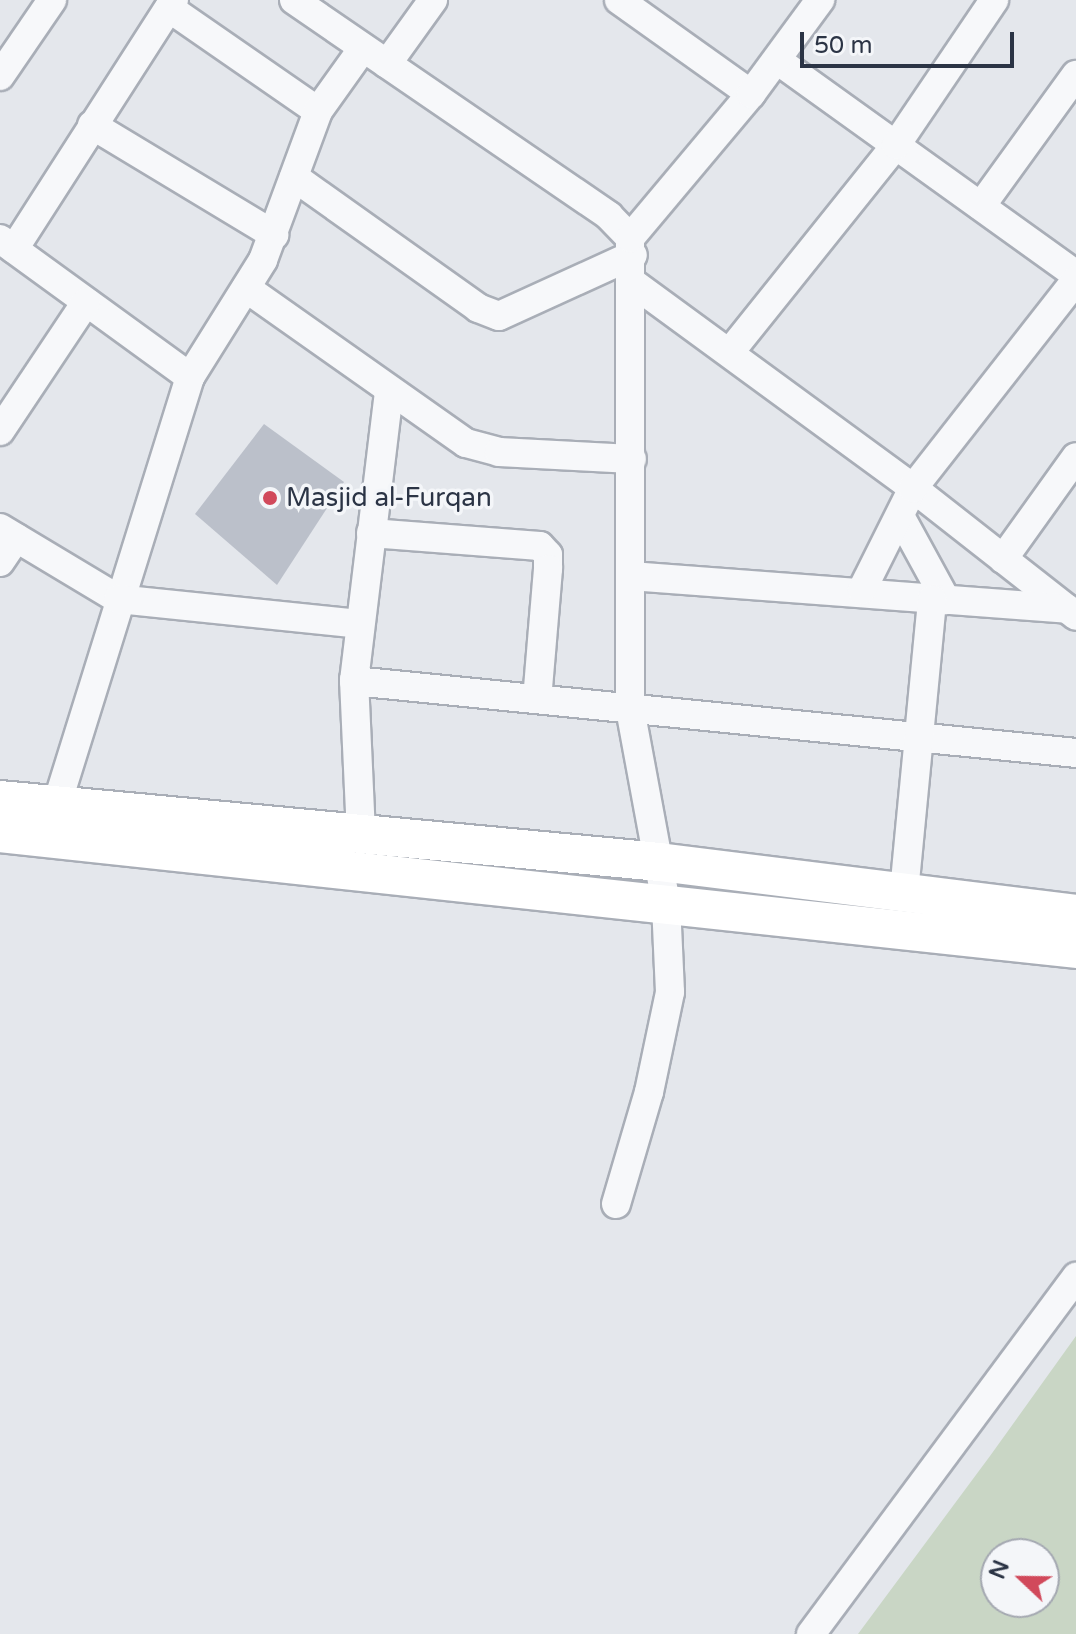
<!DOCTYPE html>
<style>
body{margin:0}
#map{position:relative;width:1076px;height:1634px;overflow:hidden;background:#e4e7ec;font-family:"Varela Round",sans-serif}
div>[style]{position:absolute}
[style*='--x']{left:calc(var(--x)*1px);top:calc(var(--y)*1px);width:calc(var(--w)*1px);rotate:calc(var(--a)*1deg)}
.green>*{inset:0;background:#c9d6c5}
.building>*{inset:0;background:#bbc0ca}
.roads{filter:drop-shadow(2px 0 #a9aeb7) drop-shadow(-2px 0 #a9aeb7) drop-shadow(0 2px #a9aeb7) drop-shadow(0 -2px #a9aeb7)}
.street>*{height:28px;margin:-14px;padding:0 14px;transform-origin:14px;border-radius:14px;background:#f7f8fa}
.secondary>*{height:38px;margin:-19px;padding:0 19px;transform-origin:19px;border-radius:19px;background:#fff}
.dots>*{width:22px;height:22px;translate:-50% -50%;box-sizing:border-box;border:4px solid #f4f6f9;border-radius:50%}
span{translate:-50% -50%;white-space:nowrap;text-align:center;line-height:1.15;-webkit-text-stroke:7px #f4f6f9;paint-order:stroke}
.poi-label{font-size:26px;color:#2b3445}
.left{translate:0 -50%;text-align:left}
.north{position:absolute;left:980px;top:1538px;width:80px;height:80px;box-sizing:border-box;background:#f4f6f9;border:2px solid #a4a8b1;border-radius:50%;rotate:292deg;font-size:22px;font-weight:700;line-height:32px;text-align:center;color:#2b3445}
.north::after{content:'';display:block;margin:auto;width:28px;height:36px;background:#d1495b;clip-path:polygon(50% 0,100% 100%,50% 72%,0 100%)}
.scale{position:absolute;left:800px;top:32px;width:214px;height:36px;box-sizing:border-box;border:4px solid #2b3445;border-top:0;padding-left:10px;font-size:24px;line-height:28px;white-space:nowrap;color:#2b3445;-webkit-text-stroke:6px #f4f6f9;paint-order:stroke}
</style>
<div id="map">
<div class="green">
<i style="clip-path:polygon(evenodd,1076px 1336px,1076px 1634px,858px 1634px,990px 1456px,1076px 1336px,996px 1554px,1044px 1554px,1044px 1602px,996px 1602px,996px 1554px)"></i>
</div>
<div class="building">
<i style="clip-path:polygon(264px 424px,344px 482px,277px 585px,195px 514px)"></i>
</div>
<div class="roads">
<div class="street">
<i style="--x:294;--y:0;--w:382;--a:34.4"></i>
<i style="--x:609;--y:216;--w:30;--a:46"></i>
<i style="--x:619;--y:0;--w:162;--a:35.5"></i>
<i style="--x:169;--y:8;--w:181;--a:34.7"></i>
<i style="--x:777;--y:60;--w:368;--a:35.7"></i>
<i style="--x:387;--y:64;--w:79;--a:-54.3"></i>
<i style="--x:0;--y:76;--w:92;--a:-55.6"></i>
<i style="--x:92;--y:125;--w:213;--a:31.1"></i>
<i style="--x:294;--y:177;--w:226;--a:35.4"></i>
<i style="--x:478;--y:308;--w:22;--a:21"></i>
<i style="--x:499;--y:316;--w:147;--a:-24.5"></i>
<i style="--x:981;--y:206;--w:162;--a:-54.1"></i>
<i style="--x:0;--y:239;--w:235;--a:36"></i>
<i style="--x:190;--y:377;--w:449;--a:107.3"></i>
<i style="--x:14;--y:249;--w:296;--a:-57.3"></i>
<i style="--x:633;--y:283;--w:347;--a:36.2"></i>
<i style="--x:913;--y:488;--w:207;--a:38.1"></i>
<i style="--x:246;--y:288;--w:269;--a:35.2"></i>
<i style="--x:466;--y:443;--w:34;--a:15"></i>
<i style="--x:499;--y:452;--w:133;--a:3"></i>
<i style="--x:730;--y:352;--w:265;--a:-51.3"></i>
<i style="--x:896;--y:145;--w:175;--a:-55.9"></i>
<i style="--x:190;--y:377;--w:138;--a:-58"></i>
<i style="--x:263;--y:260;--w:159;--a:-69.7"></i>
<i style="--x:318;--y:111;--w:77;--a:-54.5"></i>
<i style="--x:0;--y:431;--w:155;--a:-56.3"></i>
<i style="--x:900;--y:516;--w:96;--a:61.3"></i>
<i style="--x:0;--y:528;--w:138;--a:31"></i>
<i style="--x:118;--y:599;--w:243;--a:5.9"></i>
<i style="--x:371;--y:533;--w:169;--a:4.4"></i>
<i style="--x:540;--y:546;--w:12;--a:48"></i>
<i style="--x:548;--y:555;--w:14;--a:90"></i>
<i style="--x:548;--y:569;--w:130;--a:94.8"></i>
<i style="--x:1003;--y:559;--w:125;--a:-54.4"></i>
<i style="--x:0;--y:562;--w:29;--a:-56"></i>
<i style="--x:631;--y:576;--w:437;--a:4.3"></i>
<i style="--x:862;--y:590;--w:114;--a:-63.4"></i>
<i style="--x:913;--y:488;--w:264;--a:-51.9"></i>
<i style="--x:354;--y:681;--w:726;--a:5.69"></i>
<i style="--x:361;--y:834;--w:153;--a:-92.6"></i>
<i style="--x:354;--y:681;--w:291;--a:-83.1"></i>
<i style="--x:904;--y:892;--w:294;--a:-84.5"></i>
<i style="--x:616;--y:1204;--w:117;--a:-73.6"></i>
<i style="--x:649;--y:1092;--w:102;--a:-78.1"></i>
<i style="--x:670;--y:992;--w:89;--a:-92.6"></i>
<i style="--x:666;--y:903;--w:198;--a:-100.5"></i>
<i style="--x:630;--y:708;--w:470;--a:-90"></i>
<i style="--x:630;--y:238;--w:188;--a:-50"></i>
<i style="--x:751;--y:94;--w:117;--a:-53.7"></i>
<i style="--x:811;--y:1634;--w:445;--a:-53.4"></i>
</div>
<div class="secondary">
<i style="--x:0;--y:800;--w:662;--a:5.37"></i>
<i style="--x:659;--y:862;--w:420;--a:7.1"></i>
<i style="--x:0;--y:833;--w:1082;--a:6.15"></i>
</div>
</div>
<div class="dots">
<i style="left:270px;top:498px;background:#d1495b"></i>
</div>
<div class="poi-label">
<span class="left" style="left:286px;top:498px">Masjid al-Furqan</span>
</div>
<div class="north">N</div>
<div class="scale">50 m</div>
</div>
